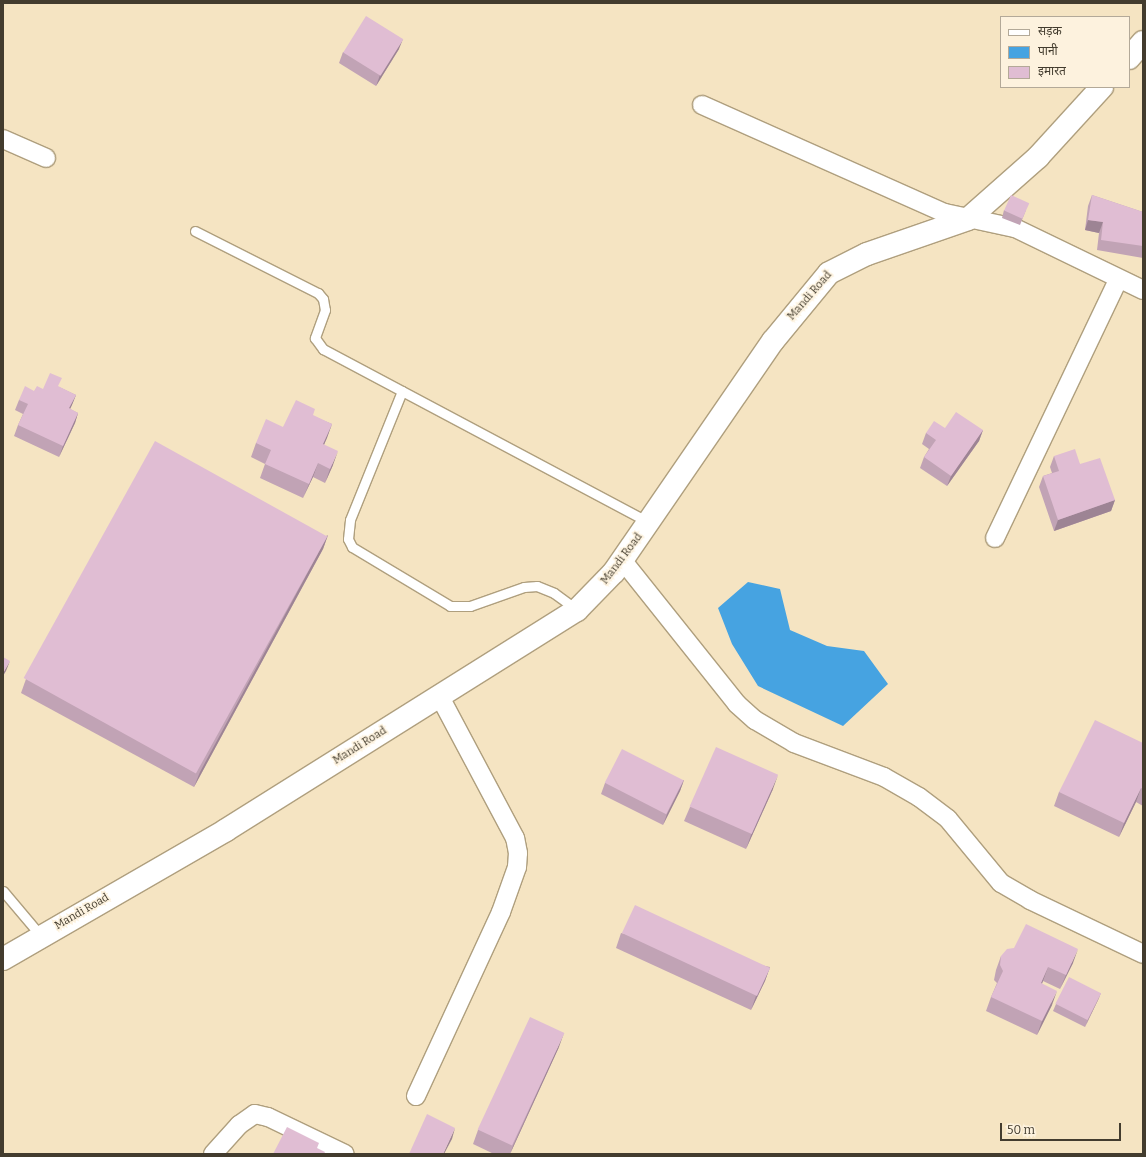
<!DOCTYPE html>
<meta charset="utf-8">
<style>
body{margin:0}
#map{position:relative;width:1146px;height:1157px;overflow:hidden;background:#f5e4c2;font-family:Bitter,"Noto Sans Devanagari",serif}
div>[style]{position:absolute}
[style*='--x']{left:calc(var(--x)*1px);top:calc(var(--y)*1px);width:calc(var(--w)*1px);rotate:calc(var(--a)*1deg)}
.water>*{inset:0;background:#46a3e1}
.roads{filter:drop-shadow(1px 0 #af9f7e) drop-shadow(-1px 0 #af9f7e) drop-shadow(0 1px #af9f7e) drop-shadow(0 -1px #af9f7e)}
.lane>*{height:9px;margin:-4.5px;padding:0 4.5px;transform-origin:4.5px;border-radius:4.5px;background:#fff}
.street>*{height:18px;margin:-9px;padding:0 9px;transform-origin:9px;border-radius:9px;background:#fff}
.secondary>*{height:22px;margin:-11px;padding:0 11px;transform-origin:11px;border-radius:11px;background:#fff}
.wall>*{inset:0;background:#c1a3b5}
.shaded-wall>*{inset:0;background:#9d8494}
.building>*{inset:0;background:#e0bdd3;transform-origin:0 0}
span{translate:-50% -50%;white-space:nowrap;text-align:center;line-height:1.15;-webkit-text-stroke:3px #fdf2de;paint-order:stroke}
.street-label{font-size:11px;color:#433c2e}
.frame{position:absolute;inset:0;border:4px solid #433c2e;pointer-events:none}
.legend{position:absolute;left:1000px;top:16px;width:130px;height:72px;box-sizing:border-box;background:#fdf2de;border:1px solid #b3a998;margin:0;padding:5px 7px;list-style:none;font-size:12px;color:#433c2e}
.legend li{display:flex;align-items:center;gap:8px;height:20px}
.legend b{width:20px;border:1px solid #b3a998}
.scale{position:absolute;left:1000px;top:1123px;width:121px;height:18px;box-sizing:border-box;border:2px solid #433c2e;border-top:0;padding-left:5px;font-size:12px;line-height:14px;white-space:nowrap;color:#433c2e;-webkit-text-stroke:3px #fdf2de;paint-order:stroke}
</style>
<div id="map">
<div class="water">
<i style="clip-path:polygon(748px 582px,780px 589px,790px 630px,827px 646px,864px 651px,888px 684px,843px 726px,758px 686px,732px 644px,718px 608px)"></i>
</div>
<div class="roads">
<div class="lane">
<i style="--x:195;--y:231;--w:138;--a:26.8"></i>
<i style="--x:318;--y:293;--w:8;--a:50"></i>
<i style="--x:323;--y:299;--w:11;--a:80"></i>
<i style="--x:325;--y:310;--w:30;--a:110"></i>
<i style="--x:315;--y:338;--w:14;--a:54"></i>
<i style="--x:323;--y:349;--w:369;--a:28"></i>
<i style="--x:402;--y:391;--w:139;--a:112"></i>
<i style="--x:350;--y:520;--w:19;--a:96"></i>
<i style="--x:348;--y:539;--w:9;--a:63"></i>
<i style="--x:352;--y:547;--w:114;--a:31"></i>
<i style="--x:450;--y:606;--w:20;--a:0"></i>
<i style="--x:470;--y:606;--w:57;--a:-19.4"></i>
<i style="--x:524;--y:587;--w:13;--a:-4"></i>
<i style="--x:537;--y:586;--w:18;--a:22"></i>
<i style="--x:554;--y:593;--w:29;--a:36"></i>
<i style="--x:3;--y:891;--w:59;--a:49.8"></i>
</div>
<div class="street">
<i style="--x:702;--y:105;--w:266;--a:24"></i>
<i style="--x:945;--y:213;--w:72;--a:12.1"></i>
<i style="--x:1015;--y:228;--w:142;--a:25.8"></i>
<i style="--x:3;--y:139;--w:47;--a:23.8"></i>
<i style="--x:995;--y:538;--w:286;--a:-64.5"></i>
<i style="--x:623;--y:561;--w:183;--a:51.4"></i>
<i style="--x:737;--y:704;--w:24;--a:42"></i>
<i style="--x:755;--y:720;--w:45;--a:30.5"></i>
<i style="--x:794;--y:743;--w:96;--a:20.7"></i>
<i style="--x:884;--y:777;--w:40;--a:29.7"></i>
<i style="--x:919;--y:797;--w:36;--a:37"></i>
<i style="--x:948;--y:819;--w:83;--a:50.4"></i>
<i style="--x:1001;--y:883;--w:34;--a:30"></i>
<i style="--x:1030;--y:900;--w:125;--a:25.5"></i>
<i style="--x:416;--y:1096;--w:203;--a:-65.2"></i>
<i style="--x:501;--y:912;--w:48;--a:-70.4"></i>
<i style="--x:517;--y:867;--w:14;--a:-86"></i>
<i style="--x:518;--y:853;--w:15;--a:-101"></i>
<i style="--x:515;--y:838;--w:160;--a:-118"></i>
<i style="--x:213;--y:1154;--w:39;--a:-48"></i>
<i style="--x:239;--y:1125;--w:19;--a:-35"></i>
<i style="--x:255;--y:1114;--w:13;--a:13"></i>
<i style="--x:268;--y:1117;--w:85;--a:25.7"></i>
</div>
<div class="secondary">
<i style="--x:1129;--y:58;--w:21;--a:-49"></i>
<i style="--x:3;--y:959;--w:258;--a:-30"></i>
<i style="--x:226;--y:830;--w:414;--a:-32.1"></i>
<i style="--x:577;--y:610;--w:53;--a:-45.8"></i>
<i style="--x:614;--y:572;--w:280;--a:-55.5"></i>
<i style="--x:773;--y:341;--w:88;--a:-50.5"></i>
<i style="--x:829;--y:273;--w:42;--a:-26.6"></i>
<i style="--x:867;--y:254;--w:107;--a:-19.1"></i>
<i style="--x:968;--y:219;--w:94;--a:-41.5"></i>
<i style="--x:1038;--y:157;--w:95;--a:-47.6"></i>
</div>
</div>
<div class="wall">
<i style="clip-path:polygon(399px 49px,376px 86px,339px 63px,343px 52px)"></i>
<i style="clip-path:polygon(1092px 195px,1143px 212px,1143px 258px,1097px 250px,1099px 233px,1085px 230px,1088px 206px)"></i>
<i style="clip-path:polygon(1004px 210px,1026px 210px,1020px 225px,1002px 218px)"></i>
<i style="clip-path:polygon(59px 387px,76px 395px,70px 409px,78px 413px,75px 423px,59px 457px,14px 436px,18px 425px,23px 414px,15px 410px,19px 400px,34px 391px)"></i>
<i style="clip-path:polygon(313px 416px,332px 424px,324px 445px,333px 465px,325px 483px,313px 477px,303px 498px,260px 478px,265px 464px,251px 457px,256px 443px,283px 427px)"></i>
<i style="clip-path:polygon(945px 428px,983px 430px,979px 441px,947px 486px,920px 468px,924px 457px,929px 449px,922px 444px,926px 433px)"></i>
<i style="clip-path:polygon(1054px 456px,1080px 464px,1115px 500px,1111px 511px,1054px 531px,1039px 487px,1043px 476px,1052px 473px,1050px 467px)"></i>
<i style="clip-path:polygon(328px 535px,323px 549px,194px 787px,21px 693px,26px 679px)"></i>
<i style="clip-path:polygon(1143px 743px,1143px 806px,1136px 802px,1119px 837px,1054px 806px,1059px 792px)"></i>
<i style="clip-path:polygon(684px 780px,680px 791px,663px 825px,601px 794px,605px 783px)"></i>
<i style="clip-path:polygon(773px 789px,746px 849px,684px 821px,690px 807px)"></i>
<i style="clip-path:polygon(621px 933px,770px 967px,765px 981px,751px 1010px,616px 948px)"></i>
<i style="clip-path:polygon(1001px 956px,1073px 963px,1060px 989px,1043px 981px,1042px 984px,1052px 1005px,1037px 1035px,986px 1011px,991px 997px,997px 983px,994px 980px,996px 970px)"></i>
<i style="clip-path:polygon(1101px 993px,1098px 1000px,1085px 1027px,1053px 1011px,1056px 1004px)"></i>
<i style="clip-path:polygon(559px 1047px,510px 1154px,494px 1154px,473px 1144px,478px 1130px)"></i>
</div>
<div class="shaded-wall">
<i style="clip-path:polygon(403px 39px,399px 49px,376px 86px,380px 75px)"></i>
<i style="clip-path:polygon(1088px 220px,1103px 222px,1099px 233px,1085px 230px)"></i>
<i style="clip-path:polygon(76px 395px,72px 405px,65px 419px,69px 408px)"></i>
<i style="clip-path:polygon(78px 413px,75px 423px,59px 457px,63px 446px)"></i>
<i style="clip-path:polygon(332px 424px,327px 438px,318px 458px,323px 444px)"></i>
<i style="clip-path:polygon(983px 430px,979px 441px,947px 486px,951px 476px)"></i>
<i style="clip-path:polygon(338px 451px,333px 465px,325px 483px,330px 469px)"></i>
<i style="clip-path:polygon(318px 463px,313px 477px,303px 498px)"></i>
<i style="clip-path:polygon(1115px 500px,1111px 511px,1054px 531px,1058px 520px)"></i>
<i style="clip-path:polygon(328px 535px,323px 549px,194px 787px,200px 772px)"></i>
<i style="clip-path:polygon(10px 661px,6px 671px,3px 676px,3px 673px)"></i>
<i style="clip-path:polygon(778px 775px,773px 789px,746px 849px,751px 835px)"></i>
<i style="clip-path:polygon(684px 780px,680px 791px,663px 825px,667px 814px)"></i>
<i style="clip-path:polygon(1141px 788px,1136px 802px,1119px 837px,1124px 823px)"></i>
<i style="clip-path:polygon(1078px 949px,1073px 963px,1060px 989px,1066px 975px)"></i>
<i style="clip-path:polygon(770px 967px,765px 981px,751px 1010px,756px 996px)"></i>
<i style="clip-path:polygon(1048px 967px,1043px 981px,1035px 998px,1041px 983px)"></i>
<i style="clip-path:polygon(1057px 991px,1052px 1005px,1037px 1035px,1042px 1021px)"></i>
<i style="clip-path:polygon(1101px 993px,1098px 1000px,1085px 1027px,1088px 1020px)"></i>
<i style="clip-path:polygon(564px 1033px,559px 1047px,510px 1154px,513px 1146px)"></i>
<i style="clip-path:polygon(455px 1128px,452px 1139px,444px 1154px,443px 1154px)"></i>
</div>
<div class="building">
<i style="left:366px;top:16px;width:44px;height:43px;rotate:32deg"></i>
<i style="left:1011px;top:195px;width:20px;height:17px;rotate:24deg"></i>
<i style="clip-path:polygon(1092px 195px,1143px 212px,1143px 246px,1101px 240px,1103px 222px,1088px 220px)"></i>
<i style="clip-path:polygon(50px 373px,62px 378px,58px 386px,76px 395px,69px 408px,78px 413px,63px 446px,18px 425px,28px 404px,19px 400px,25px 386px,34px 391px,37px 386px,43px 389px)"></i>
<i style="clip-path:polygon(296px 400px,315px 409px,313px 415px,332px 424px,323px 444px,338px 451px,330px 469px,318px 463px,309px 484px,265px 464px,271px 450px,256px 443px,266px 419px,283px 427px)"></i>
<i style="clip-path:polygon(956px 412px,983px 430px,951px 476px,924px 457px,936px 440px,926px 433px,934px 421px,945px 428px)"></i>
<i style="left:155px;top:441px;width:197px;height:271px;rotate:29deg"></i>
<i style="clip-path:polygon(1075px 449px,1080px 464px,1100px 458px,1115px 500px,1058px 520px,1043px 476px,1059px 471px,1054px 456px)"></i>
<i style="clip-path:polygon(3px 657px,10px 661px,3px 673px)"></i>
<i style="clip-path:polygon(1095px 720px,1143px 743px,1143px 789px,1141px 788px,1124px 823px,1059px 792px)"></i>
<i style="left:716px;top:747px;width:68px;height:65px;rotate:24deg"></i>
<i style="left:622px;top:749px;width:69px;height:38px;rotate:27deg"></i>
<i style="left:635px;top:905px;width:149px;height:31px;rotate:25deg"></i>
<i style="clip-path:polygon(1026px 924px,1078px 949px,1066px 975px,1048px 967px,1041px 983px,1057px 991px,1042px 1021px,991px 997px,1003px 971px,1000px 965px,1001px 956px,1007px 949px,1014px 948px)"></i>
<i style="left:1069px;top:977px;width:36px;height:30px;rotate:27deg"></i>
<i style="left:530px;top:1017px;width:38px;height:124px;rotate:25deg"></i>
<i style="clip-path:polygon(427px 1114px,455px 1128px,443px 1154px,409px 1154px)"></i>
<i style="clip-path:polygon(287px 1127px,319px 1143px,317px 1148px,325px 1152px,324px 1154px,273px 1154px)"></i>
</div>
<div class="street-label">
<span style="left:810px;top:296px;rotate:-49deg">Mandi Road</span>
<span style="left:622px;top:559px;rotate:-53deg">Mandi Road</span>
<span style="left:360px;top:746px;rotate:-32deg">Mandi Road</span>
<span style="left:82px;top:912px;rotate:-30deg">Mandi Road</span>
</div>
<div class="frame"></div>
<ul class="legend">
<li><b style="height:5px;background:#fff"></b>सड़क</li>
<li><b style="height:11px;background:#46a3e1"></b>पानी</li>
<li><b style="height:11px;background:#e0bdd3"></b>इमारत</li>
</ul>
<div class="scale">50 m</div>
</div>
